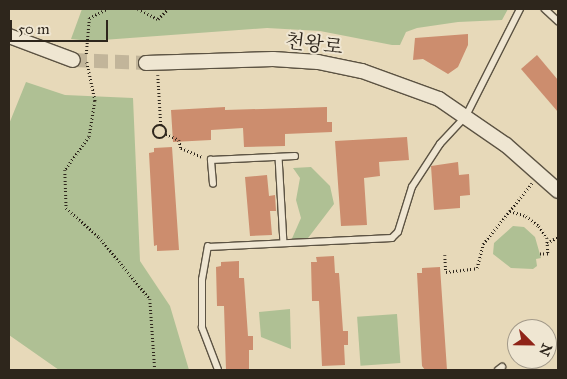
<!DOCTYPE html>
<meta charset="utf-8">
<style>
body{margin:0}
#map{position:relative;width:567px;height:379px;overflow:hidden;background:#e7d9b9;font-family:"IM FELL Great Primer","Noto Serif KR",serif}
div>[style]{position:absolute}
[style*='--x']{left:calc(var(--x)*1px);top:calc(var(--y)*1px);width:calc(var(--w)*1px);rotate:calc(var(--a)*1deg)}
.green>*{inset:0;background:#afc094;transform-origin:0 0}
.building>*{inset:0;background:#cc8d6e}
.tertiary-tunnel>*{height:14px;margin-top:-7px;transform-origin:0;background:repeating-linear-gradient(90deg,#c2b59a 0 14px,transparent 0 21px)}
.path>*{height:2.5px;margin-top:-1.25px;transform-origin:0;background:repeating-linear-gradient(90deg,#2e261c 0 1px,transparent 0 3.5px)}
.path>.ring{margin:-1.25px;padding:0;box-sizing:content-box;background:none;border:2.5px solid #2e261c;border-radius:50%}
.roads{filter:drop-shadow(1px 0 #5c5343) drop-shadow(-1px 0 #5c5343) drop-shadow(0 1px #5c5343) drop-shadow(0 -1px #5c5343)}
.service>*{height:5.5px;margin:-2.75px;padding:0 2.75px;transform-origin:2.75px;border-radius:2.75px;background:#efe6d2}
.tertiary>*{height:14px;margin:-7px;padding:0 7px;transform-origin:7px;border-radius:7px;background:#efe6d2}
span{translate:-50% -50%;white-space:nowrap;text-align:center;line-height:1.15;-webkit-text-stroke:4px #efe6d2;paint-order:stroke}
.street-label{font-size:20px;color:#2e261c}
.frame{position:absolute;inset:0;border:10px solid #2e261c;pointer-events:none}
.north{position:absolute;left:507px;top:319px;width:50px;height:50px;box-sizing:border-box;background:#efe6d2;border:1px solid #a29989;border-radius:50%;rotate:113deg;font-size:14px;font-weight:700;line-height:20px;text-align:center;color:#2e261c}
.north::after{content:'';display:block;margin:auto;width:18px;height:22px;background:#8f2418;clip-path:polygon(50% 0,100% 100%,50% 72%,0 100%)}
.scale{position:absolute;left:10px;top:20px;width:98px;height:22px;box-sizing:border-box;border:2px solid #2e261c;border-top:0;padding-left:6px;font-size:15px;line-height:18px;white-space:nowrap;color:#2e261c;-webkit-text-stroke:4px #efe6d2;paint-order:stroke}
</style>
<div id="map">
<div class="green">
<i style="clip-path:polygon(82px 9px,508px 9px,502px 20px,458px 22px,417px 28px,406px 32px,400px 45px,392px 45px,320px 31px,267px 28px,89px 41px,71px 39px)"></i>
<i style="clip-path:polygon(26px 82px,65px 95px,133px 98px,140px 261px,170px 306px,189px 370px,59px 370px,9px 335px,9px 124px)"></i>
<i style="clip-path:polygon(311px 167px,330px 186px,334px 204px,305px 242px,290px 243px,301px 218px,296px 200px,300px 178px,293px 168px)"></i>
<i style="clip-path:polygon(513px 226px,524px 227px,535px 237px,541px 258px,536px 259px,537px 266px,533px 269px,511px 268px,493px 254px,494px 243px)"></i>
<i style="clip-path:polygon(290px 309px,291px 349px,261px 337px,259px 312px)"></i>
<i style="left:397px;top:314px;width:49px;height:40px;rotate:86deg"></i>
</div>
<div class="building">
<i style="clip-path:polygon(468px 34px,468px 45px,458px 67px,448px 74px,423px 59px,413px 60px,415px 38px)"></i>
<i style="clip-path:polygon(537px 55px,558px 80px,558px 112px,521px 69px)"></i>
<i style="clip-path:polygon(225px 107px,225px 110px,327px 107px,327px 122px,332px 122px,332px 132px,285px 134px,285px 146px,244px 147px,243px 128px,211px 130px,211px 140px,173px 142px,171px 110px)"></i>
<i style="clip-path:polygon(407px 137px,409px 160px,379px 162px,380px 176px,364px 178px,367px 225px,341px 226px,335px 141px)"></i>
<i style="clip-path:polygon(172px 147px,179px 250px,157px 251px,157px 245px,154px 246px,149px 153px,154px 152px,154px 148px)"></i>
<i style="clip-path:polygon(458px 162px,459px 175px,469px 174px,470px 195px,460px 196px,460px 208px,434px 210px,431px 166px)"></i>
<i style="clip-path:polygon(267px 175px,269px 196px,275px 195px,276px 211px,270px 211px,272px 235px,250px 236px,245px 177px)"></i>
<i style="clip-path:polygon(334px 256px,335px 273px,339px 273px,343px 331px,348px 331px,348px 345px,344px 345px,345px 365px,322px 366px,319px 301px,312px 301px,311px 262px,317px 262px,316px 257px)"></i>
<i style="clip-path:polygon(239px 261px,239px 278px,244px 278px,248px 336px,253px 336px,253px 350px,249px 350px,249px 370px,226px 370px,224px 306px,217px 306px,216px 267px,221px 266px,221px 262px)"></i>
<i style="clip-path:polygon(440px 267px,447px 370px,425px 370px,422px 366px,417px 273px,422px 273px,422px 268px)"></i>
</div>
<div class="tertiary-tunnel">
<i style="--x:73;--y:60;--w:73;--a:2.4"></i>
</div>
<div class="path">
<i style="--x:138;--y:9;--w:22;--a:27"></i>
<i style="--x:158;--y:19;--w:14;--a:-45"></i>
<i style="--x:86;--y:54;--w:36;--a:-85"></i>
<i style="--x:89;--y:18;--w:20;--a:-27"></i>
<i style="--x:87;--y:62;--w:40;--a:78"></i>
<i style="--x:95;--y:101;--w:36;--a:99"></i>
<i style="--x:89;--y:137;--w:41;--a:126"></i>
<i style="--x:65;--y:170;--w:38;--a:88"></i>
<i style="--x:66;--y:208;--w:44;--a:41.3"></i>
<i style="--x:99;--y:237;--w:80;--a:50.6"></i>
<i style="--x:150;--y:299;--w:71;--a:86"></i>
<i style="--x:158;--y:75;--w:51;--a:86.6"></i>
<i class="ring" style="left:153px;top:125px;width:11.5px;height:11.5px"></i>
<i style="--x:166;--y:134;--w:14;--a:25"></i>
<i style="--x:179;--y:140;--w:8;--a:76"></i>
<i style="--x:181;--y:148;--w:23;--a:23"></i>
<i style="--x:510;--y:211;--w:17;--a:17"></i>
<i style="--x:526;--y:216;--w:16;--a:38"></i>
<i style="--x:539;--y:226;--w:14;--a:56"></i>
<i style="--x:547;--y:238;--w:16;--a:86"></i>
<i style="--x:548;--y:254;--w:8;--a:180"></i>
<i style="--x:547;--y:243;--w:13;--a:-29"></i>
<i style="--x:445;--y:255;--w:17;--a:87"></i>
<i style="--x:446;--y:272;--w:31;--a:-7"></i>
<i style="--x:477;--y:268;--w:25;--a:-76"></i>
<i style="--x:483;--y:244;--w:78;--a:-51.2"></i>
</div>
<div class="roads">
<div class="service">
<i style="--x:545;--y:9;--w:18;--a:43"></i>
<i style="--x:279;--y:157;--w:86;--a:86.7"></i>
<i style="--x:213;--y:184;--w:24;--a:-95"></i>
<i style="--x:211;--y:160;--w:84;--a:-2.7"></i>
<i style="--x:218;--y:370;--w:45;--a:-110.9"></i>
<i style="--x:202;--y:328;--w:48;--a:-90"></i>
<i style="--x:202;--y:280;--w:34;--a:-80"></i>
<i style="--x:208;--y:247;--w:184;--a:-2.8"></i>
<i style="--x:392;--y:238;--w:8;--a:-45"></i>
<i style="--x:398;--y:232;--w:47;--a:-72.7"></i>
<i style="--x:412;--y:187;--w:51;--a:-56.9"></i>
<i style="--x:440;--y:144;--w:38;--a:-47"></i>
<i style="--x:466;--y:116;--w:120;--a:-63.2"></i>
<i style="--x:498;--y:370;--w:5;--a:-37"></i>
</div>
<div class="tertiary">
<i style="--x:9;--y:36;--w:68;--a:20.6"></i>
<i style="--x:146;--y:63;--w:127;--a:-1.8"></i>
<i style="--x:273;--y:59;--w:45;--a:3.8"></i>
<i style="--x:318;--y:62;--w:45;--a:11.6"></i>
<i style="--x:362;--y:71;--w:82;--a:20"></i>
<i style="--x:439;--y:99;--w:81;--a:34.5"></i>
<i style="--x:506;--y:145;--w:69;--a:41.5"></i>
</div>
</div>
<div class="street-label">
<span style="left:314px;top:44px;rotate:7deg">천왕로</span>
</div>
<div class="frame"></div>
<div class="north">N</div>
<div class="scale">50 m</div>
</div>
